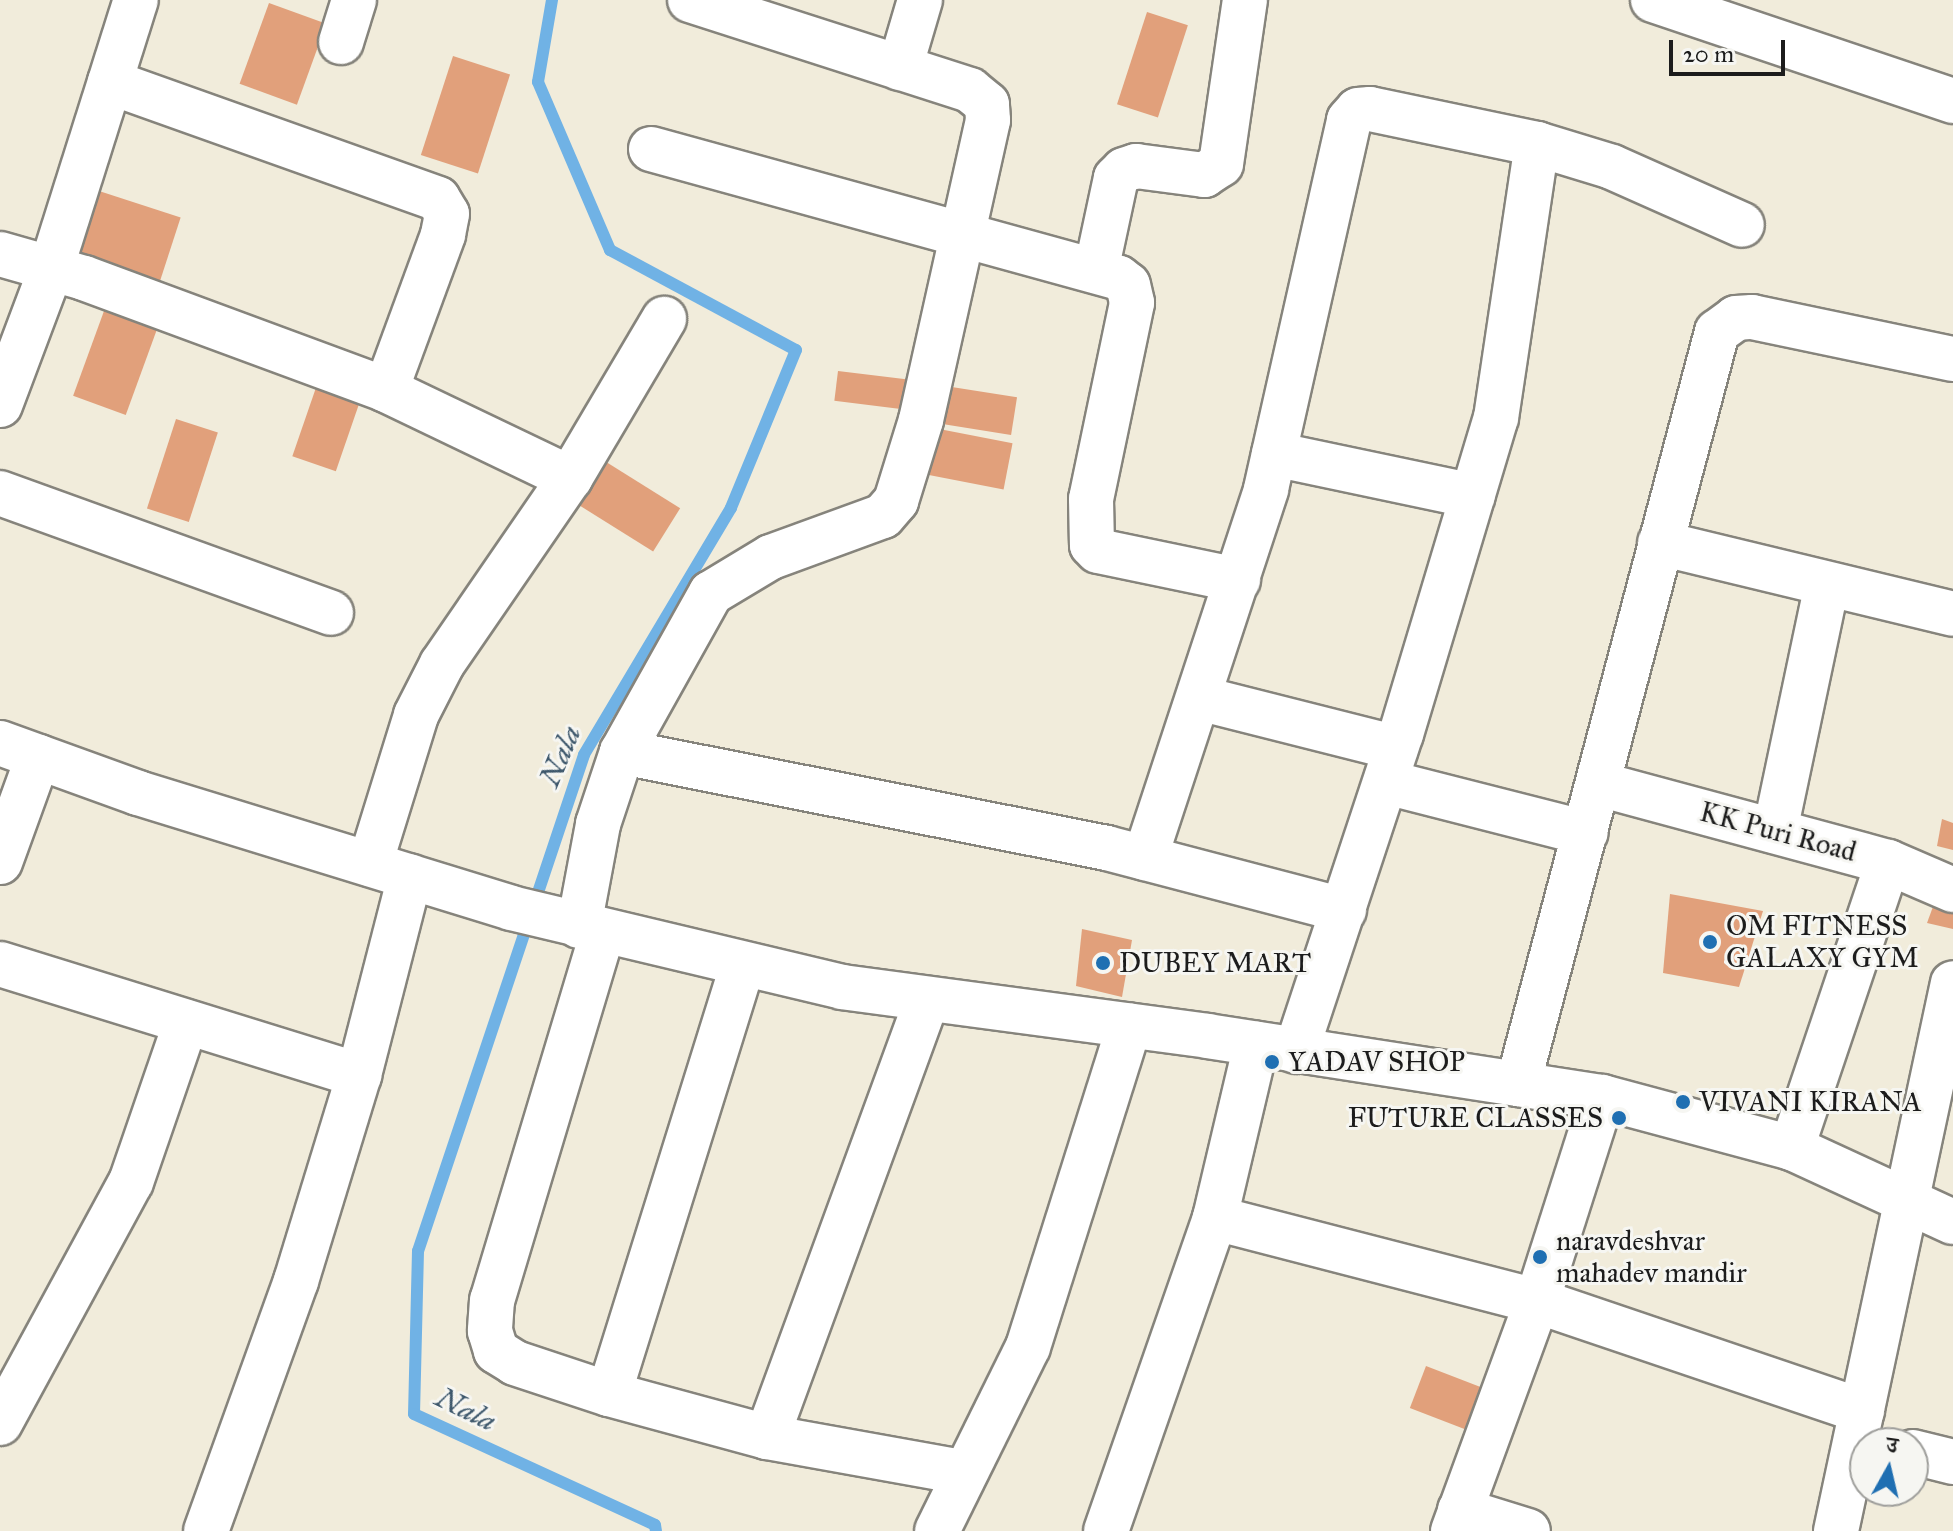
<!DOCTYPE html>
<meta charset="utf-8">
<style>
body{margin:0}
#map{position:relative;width:1953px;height:1531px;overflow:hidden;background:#f1ecdb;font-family:"IM FELL Great Primer","Noto Serif Devanagari",serif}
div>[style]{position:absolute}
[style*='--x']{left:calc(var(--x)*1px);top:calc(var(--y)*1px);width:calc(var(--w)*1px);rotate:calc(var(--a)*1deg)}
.stream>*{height:12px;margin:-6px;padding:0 6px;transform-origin:6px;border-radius:6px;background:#70b2e5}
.building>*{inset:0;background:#e1a07b;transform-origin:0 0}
.roads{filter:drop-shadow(2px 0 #86847c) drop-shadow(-2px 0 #86847c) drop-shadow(0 2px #86847c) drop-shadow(0 -2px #86847c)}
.minor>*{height:44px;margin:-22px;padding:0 22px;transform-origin:22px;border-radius:22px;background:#fff}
.dots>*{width:22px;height:22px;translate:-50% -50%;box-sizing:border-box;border:4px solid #f6f6f2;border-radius:50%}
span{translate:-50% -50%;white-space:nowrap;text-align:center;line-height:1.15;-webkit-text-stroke:6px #f6f6f2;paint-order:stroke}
.street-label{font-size:28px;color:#1c1c1c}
.poi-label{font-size:28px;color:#1c1c1c}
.left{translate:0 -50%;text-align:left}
.right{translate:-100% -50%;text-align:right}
.water-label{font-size:30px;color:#3e586c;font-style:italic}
.north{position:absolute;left:1849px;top:1427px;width:80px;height:80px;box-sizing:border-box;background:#f6f6f2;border:2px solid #9f9f9c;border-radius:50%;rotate:8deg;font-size:22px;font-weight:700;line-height:32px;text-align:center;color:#1c1c1c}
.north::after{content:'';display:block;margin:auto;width:28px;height:36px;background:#1f6fb2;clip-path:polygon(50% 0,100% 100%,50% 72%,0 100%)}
.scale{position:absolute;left:1669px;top:40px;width:116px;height:36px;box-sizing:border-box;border:4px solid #1c1c1c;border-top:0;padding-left:10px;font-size:24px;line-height:28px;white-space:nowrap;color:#1c1c1c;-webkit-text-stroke:6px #f6f6f2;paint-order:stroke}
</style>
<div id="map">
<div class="stream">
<i style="--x:552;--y:0;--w:83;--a:99.7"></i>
<i style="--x:538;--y:82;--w:183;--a:66.8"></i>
<i style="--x:610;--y:250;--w:211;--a:28.3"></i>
<i style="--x:796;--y:350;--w:171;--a:112.4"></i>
<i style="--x:731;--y:508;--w:287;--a:120.8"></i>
<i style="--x:584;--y:755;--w:523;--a:108.5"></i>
<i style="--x:418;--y:1251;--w:163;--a:91.4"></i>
<i style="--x:414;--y:1414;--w:265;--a:24.7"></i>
<i style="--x:655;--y:1525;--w:6;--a:81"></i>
</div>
<div class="building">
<i style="left:269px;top:3px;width:61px;height:86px;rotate:20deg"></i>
<i style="left:1147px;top:12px;width:43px;height:97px;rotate:18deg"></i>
<i style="left:453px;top:56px;width:60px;height:104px;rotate:18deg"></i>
<i style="left:96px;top:190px;width:89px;height:67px;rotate:18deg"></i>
<i style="left:108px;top:300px;width:56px;height:102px;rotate:20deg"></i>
<i style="left:838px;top:371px;width:81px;height:30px;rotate:7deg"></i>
<i style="left:320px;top:376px;width:46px;height:85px;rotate:19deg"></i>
<i style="left:939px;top:385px;width:79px;height:38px;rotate:9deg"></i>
<i style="left:176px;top:419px;width:44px;height:94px;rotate:18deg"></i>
<i style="left:934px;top:428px;width:80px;height:47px;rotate:11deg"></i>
<i style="left:603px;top:460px;width:91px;height:51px;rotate:32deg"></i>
<i style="clip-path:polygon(1942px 819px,1953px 823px,1953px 850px,1937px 846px)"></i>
<i style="clip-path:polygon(1938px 893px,1953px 897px,1953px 929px,1927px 923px)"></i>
<i style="clip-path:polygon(1670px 894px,1763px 911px,1739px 987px,1663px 973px)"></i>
<i style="clip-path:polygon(1082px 929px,1132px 940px,1122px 997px,1076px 986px)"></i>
<i style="left:1426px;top:1366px;width:66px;height:45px;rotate:21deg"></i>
</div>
<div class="roads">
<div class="minor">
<i style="--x:1653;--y:0;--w:317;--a:18.6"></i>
<i style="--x:341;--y:42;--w:44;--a:-72.8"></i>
<i style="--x:900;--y:68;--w:71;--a:-73.6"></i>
<i style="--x:110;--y:82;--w:348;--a:19.6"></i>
<i style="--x:438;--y:199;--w:17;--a:59"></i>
<i style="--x:447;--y:214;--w:21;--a:101"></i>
<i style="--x:443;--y:235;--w:165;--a:110.2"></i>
<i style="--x:651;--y:149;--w:485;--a:15.4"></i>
<i style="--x:1119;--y:278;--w:11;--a:38"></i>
<i style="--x:1128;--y:285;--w:18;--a:77"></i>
<i style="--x:1132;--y:303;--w:200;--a:101.8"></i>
<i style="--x:1091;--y:499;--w:46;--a:88.8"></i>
<i style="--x:1092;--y:545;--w:8;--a:45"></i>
<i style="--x:1098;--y:551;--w:143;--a:11.7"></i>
<i style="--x:0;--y:254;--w:87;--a:15.9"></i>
<i style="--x:84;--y:278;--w:322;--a:20.3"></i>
<i style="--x:386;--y:390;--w:204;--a:25.6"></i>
<i style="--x:1096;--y:271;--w:95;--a:-77.9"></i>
<i style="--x:1116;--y:178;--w:11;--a:-45"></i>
<i style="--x:1124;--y:170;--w:13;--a:-18"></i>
<i style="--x:1136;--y:166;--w:69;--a:7.5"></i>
<i style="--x:1204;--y:175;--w:20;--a:-33"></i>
<i style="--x:1221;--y:164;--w:166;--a:-81.7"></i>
<i style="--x:0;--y:405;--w:145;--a:-69.4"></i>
<i style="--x:51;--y:269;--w:282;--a:-72.5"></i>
<i style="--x:1274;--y:454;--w:203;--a:11.9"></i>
<i style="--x:0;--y:493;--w:352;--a:19.9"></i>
<i style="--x:1660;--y:543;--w:301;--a:13.6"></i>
<i style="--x:1199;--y:698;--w:203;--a:14.2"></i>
<i style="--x:0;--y:743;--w:147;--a:19.9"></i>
<i style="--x:138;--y:793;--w:390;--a:17.1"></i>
<i style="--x:511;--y:908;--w:340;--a:13.4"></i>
<i style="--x:842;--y:987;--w:369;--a:7.6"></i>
<i style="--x:1208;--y:1036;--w:399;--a:8.8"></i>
<i style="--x:1602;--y:1097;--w:197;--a:15"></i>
<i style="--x:622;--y:752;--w:494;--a:11.2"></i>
<i style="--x:1107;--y:848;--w:245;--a:14.7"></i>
<i style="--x:1386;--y:782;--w:206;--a:14.3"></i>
<i style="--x:1599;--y:784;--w:299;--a:15.1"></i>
<i style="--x:1888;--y:862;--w:71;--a:23.3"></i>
<i style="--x:1775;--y:831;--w:252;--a:-78.1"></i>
<i style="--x:1145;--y:858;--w:388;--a:-71.8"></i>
<i style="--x:1266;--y:489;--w:378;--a:-77.3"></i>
<i style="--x:1349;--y:120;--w:13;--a:-48"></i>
<i style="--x:1358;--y:110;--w:12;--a:-5"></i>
<i style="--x:1370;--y:109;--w:171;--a:11.8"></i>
<i style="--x:1537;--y:144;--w:78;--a:17"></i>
<i style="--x:1612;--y:167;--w:142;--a:24"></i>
<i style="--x:0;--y:862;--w:112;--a:-70.1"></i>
<i style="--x:1888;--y:862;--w:302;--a:108.6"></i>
<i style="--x:1792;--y:1148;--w:177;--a:24.7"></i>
<i style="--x:370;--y:864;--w:156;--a:-72.8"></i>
<i style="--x:416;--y:715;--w:57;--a:-63"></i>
<i style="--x:442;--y:664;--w:226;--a:-55.5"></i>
<i style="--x:570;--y:478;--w:185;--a:-59.4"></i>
<i style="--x:579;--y:926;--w:104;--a:-79.4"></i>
<i style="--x:598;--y:824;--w:76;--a:-71.6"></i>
<i style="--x:622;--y:752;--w:182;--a:-60.8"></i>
<i style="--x:711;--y:593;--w:70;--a:-31"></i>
<i style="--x:771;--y:557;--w:119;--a:-20.1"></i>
<i style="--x:883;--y:516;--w:20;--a:-49"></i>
<i style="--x:896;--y:501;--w:85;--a:-72.8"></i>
<i style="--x:921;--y:420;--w:307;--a:-77.4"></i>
<i style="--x:988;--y:120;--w:16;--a:-94"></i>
<i style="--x:987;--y:104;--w:22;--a:-141"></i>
<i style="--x:970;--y:90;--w:294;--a:-162.2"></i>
<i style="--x:603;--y:931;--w:385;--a:106.7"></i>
<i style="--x:492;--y:1300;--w:31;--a:94"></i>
<i style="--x:490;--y:1331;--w:21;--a:73"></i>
<i style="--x:496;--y:1351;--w:22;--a:32"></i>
<i style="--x:515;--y:1363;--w:99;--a:18.3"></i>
<i style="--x:609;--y:1394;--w:164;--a:15.2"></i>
<i style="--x:767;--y:1437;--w:198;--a:10.2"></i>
<i style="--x:0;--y:964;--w:376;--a:17.2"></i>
<i style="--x:1296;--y:1051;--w:334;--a:-71.7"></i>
<i style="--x:1401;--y:734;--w:330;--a:-73.3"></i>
<i style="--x:1496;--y:418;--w:277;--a:-81.5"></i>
<i style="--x:1518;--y:1084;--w:778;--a:-75.18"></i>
<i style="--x:1717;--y:332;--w:24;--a:-36"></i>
<i style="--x:1736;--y:318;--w:16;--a:-4"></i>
<i style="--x:1752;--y:317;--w:205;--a:11.8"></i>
<i style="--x:1215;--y:1218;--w:333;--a:14.5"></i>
<i style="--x:1537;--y:1301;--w:343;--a:18.7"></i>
<i style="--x:609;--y:1394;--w:450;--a:-72.7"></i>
<i style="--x:0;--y:1423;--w:274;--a:-61.5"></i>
<i style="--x:131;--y:1182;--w:169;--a:-71"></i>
<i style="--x:767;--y:1437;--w:466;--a:-69.9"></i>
<i style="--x:1913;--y:1452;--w:41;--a:14"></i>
<i style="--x:1460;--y:1510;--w:71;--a:17.2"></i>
<i style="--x:206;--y:1531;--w:266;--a:-70.2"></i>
<i style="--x:296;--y:1281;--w:215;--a:-73"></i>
<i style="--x:359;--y:1075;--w:205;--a:-75.6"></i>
<i style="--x:937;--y:1531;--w:205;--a:-63.7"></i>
<i style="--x:1028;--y:1347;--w:337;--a:-72.5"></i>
<i style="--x:1106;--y:1531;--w:331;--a:-70.8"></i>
<i style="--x:1215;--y:1218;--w:179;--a:-76.7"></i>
<i style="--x:1453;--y:1531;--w:245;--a:-69.9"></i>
<i style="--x:1537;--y:1301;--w:214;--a:-72.3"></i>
<i style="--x:1836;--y:1531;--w:560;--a:-77.95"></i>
</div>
</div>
<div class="dots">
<i style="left:1710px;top:942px;background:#1f6fb2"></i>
<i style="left:1103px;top:963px;background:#1f6fb2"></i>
<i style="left:1272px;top:1062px;background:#1f6fb2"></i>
<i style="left:1683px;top:1102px;background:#1f6fb2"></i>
<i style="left:1619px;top:1118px;background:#1f6fb2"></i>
<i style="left:1540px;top:1257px;background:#1f6fb2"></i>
</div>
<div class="street-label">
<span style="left:1778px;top:832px;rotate:15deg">KK Puri Road</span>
</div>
<div class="poi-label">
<span class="left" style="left:1726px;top:942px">OM FITNESS<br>GALAXY GYM</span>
<span class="left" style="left:1119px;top:963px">DUBEY MART</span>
<span class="left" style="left:1288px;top:1062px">YADAV SHOP</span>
<span class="left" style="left:1699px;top:1102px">VIVANI KIRANA</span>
<span class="right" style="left:1603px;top:1118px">FUTURE CLASSES</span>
<span class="left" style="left:1556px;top:1257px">naravdeshvar<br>mahadev mandir</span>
</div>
<div class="water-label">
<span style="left:560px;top:756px;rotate:-67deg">Nala</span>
<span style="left:466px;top:1409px;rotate:26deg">Nala</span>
</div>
<div class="north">उ</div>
<div class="scale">20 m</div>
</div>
